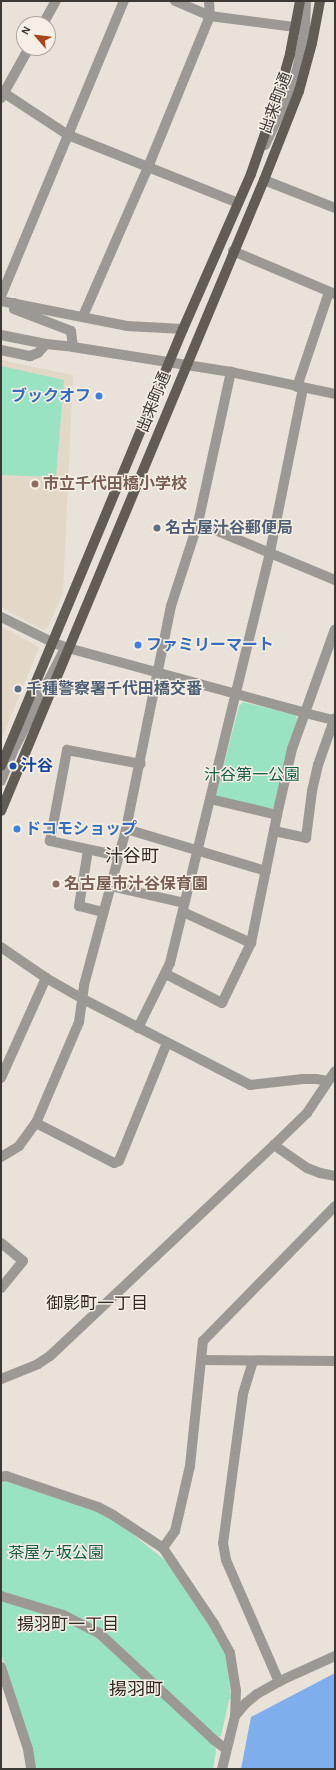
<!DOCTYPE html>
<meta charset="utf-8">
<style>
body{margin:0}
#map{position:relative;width:336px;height:1770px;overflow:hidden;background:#e9e2d8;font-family:"Alegreya Sans","Noto Sans JP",sans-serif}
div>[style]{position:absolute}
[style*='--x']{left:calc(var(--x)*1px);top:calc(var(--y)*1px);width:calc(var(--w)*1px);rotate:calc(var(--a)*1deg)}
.built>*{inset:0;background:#e3d7c7}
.green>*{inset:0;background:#9ae3c2}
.water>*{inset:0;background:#7eaeeb}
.minor>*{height:10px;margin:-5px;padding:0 5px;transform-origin:5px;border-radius:5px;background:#9c9995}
.major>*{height:10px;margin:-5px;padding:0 5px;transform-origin:5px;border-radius:5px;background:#615d55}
.dots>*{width:11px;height:11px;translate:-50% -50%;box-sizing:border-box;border:2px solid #f6efe5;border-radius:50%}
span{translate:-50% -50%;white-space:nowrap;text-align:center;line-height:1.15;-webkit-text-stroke:3px #f6efe5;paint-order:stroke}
.street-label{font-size:16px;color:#3c3935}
.shop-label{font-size:16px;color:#366cbe;font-weight:700}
.right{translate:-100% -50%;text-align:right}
.left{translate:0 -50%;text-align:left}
.education-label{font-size:16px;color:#785e54;font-weight:700}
.service-label{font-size:16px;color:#4e5e75;font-weight:700}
.transit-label{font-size:16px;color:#164399;font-weight:700}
.park-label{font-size:16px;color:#175c44}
.neighbourhood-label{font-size:17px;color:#302a23}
.quarter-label{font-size:18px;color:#302a23}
.frame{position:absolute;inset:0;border:2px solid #3c3935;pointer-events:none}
.north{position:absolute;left:16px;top:16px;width:40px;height:40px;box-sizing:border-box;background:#f6efe5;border:1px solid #aca69f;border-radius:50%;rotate:298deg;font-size:11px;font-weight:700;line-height:16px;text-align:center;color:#3c3935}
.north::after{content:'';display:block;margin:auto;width:14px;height:18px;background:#a9431c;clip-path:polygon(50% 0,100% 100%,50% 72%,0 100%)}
</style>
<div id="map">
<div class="built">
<i style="clip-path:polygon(1px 360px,73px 375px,63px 593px,48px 627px,43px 630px,1px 607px)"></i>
<i style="clip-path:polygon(2px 627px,36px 645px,39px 648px,1px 740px)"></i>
</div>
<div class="green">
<i style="clip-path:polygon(1px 366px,64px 380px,56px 477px,1px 475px)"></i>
<i style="clip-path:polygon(243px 702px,295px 715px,298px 720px,275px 808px,271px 810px,219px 799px,216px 795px,239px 706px)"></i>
<i style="clip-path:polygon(5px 1481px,97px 1511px,115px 1520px,166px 1561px,208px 1622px,226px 1654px,231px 1698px,229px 1700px,221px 1736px,219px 1737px,214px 1734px,92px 1624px,56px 1608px,1px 1592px,1px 1484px)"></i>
<i style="clip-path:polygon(1px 1601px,62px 1619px,81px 1628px,102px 1641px,215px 1746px,216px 1751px,213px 1769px,34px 1769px,1px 1652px)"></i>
</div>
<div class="water">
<i style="clip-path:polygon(335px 1673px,335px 1769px,241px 1769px,251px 1717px)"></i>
</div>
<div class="minor">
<i style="--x:175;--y:1;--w:38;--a:23"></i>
<i style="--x:210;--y:16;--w:94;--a:7.4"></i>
<i style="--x:43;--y:24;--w:26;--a:-61"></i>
<i style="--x:1;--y:91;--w:80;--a:33.3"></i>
<i style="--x:68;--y:135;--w:183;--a:21.8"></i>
<i style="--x:1;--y:98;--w:57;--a:-60.8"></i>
<i style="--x:265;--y:145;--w:56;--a:-64.8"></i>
<i style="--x:289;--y:94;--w:25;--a:-72"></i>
<i style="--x:297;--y:70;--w:42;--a:-79"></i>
<i style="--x:305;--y:29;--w:28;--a:-88"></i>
<i style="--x:264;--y:180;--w:76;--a:21.5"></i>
<i style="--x:233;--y:251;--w:111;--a:22.9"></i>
<i style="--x:1;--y:296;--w:320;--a:-67.4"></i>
<i style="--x:1;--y:301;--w:128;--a:11.2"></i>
<i style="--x:127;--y:326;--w:56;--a:3.1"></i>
<i style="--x:14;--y:303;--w:6;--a:90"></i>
<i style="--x:14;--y:309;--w:61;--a:21.1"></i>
<i style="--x:71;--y:331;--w:16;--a:83"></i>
<i style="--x:83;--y:316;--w:163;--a:-66.4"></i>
<i style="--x:148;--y:167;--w:163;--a:-67.7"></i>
<i style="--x:210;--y:16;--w:15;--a:-94"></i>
<i style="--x:1;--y:335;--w:46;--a:11.3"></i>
<i style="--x:46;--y:344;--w:27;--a:6"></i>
<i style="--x:73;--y:347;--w:160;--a:9"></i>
<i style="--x:231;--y:372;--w:106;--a:11.9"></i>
<i style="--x:1;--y:350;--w:30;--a:12"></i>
<i style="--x:30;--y:356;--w:9;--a:-21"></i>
<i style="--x:38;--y:353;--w:12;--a:-48"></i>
<i style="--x:297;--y:387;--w:100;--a:-71.4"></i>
<i style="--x:198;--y:523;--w:148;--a:22.6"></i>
<i style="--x:1;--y:617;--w:59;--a:26.1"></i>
<i style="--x:54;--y:643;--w:15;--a:20"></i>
<i style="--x:68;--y:648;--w:246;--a:15.3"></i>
<i style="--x:305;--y:713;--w:30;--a:14"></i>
<i style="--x:334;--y:720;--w:2;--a:-63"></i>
<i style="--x:1;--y:781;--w:37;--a:-68"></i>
<i style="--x:15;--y:747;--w:111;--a:-63.2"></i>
<i style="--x:210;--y:799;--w:69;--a:13.4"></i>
<i style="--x:126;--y:829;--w:146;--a:16.7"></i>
<i style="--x:274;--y:831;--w:33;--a:12"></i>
<i style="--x:306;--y:838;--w:47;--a:-82.7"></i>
<i style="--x:312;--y:791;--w:27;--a:-77"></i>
<i style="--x:318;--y:765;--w:48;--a:-70.4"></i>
<i style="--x:88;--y:850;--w:57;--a:99.1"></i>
<i style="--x:79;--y:906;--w:25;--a:14"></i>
<i style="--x:119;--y:856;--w:71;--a:-167.7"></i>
<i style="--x:50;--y:841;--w:93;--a:-79.4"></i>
<i style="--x:67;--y:750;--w:75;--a:10.7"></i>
<i style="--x:110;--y:886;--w:76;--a:12.9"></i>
<i style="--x:183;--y:912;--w:75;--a:24.5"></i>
<i style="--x:1;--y:947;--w:55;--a:34.6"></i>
<i style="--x:46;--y:978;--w:43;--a:29.6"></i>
<i style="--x:83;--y:999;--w:188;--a:27.2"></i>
<i style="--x:250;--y:1085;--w:53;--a:-6.5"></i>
<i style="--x:303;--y:1079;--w:13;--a:0"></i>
<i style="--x:316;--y:1079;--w:12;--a:9"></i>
<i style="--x:166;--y:974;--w:63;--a:27.4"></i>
<i style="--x:222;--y:1003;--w:67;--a:-64.2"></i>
<i style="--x:251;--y:943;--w:131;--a:-78.5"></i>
<i style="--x:277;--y:815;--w:68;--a:-77.2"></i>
<i style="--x:292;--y:749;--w:127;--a:-70.3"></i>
<i style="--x:138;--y:1028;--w:72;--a:-63.8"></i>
<i style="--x:170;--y:963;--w:423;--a:-76.3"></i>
<i style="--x:270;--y:552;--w:166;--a:-78.6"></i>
<i style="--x:1;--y:1078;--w:110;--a:-65.8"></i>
<i style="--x:36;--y:1123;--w:88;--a:27.1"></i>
<i style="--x:114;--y:1163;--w:5;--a:-22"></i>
<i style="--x:119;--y:1161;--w:127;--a:-67.9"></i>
<i style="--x:274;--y:1145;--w:46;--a:-44.1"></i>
<i style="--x:307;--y:1113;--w:50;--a:-56.3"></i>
<i style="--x:1;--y:1157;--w:21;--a:-31"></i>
<i style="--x:19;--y:1146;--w:29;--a:-54"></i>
<i style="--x:36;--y:1123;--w:110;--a:-66.9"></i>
<i style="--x:79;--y:1022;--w:37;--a:-82"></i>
<i style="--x:84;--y:985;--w:162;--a:-74.9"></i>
<i style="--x:126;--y:829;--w:227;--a:-78.6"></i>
<i style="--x:171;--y:606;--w:87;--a:-72"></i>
<i style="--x:198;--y:523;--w:155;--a:-77.7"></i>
<i style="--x:1;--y:1243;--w:28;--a:39"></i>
<i style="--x:23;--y:1261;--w:35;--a:129"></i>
<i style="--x:201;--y:1360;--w:134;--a:0.4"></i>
<i style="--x:253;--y:1361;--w:34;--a:107"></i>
<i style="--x:243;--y:1394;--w:150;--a:97.6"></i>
<i style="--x:223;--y:1543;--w:17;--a:80"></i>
<i style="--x:226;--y:1560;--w:133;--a:66.5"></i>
<i style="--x:1;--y:1379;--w:40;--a:-22"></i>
<i style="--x:38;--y:1364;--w:14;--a:-34"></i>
<i style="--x:50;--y:1356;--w:308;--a:-43.3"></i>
<i style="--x:274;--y:1145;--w:40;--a:34.9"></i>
<i style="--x:307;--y:1168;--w:14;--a:21"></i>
<i style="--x:320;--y:1173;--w:15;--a:11"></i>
<i style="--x:1;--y:1477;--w:5;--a:-11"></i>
<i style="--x:6;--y:1476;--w:97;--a:18.6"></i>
<i style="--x:98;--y:1507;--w:17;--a:28"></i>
<i style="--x:113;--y:1515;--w:60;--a:33.4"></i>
<i style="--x:163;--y:1548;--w:92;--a:56.1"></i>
<i style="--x:214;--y:1624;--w:33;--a:61"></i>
<i style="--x:230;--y:1653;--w:37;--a:81"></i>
<i style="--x:236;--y:1690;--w:26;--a:92"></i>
<i style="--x:163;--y:1548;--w:21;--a:-55"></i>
<i style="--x:175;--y:1531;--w:67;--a:-77"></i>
<i style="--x:190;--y:1466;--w:126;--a:-84.1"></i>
<i style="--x:203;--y:1341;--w:189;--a:-45.6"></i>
<i style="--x:1;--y:1596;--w:65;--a:17"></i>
<i style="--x:63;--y:1615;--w:40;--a:26.6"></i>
<i style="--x:99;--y:1633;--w:157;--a:42.9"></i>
<i style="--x:214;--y:1740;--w:15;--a:37"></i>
<i style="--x:1;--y:1667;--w:86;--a:71.8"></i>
<i style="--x:28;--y:1749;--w:20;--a:81"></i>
<i style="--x:222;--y:1769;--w:55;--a:-76.2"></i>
<i style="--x:235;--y:1716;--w:17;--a:-50"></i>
<i style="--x:246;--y:1703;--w:14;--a:-39"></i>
<i style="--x:257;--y:1694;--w:29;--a:-29"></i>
<i style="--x:282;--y:1680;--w:58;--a:-24.4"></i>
</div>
<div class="major">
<i style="--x:1;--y:766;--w:473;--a:-67.4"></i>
<i style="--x:183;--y:329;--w:169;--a:-66.3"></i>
<i style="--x:251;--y:174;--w:86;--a:-70.9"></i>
<i style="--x:279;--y:93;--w:41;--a:-74.2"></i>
<i style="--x:290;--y:54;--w:54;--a:-79.3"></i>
<i style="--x:1;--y:811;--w:684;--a:-67.37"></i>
<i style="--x:264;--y:180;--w:96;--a:-68.5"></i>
<i style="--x:299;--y:91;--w:50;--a:-74.8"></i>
<i style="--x:312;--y:43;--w:43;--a:-79.2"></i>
</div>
<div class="dots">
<i style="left:99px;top:396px;background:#3f7fe0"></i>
<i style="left:35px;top:484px;background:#8d6e63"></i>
<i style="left:157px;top:528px;background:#5c6f8a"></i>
<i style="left:138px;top:645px;background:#3f7fe0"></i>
<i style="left:18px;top:689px;background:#5c6f8a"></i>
<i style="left:13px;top:766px;background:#1a4fb4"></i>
<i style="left:17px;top:829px;background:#3f7fe0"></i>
<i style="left:56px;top:884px;background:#8d6e63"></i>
</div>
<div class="street-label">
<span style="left:276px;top:103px;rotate:-70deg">出来町通</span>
<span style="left:154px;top:402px;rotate:-68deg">出来町通</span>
</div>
<div class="shop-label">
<span class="right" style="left:91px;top:396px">ブックオフ</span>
<span class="left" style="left:146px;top:645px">ファミリーマート</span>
<span class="left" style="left:25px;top:829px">ドコモショップ</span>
</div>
<div class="education-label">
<span class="left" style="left:43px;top:484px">市立千代田橋小学校</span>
<span class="left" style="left:64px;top:884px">名古屋市汁谷保育園</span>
</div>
<div class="service-label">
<span class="left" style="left:165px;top:528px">名古屋汁谷郵便局</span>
<span class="left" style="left:26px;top:689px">千種警察署千代田橋交番</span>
</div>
<div class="transit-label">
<span class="left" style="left:21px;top:766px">汁谷</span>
</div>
<div class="park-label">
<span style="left:252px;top:775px">汁谷第一公園</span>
<span style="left:56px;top:1553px">茶屋ヶ坂公園</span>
</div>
<div class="neighbourhood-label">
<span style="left:97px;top:1304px">御影町一丁目</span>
<span style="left:68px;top:1625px">揚羽町一丁目</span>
</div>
<div class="quarter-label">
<span style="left:132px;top:857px">汁谷町</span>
<span style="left:136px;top:1690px">揚羽町</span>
</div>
<div class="frame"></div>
<div class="north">N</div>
</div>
